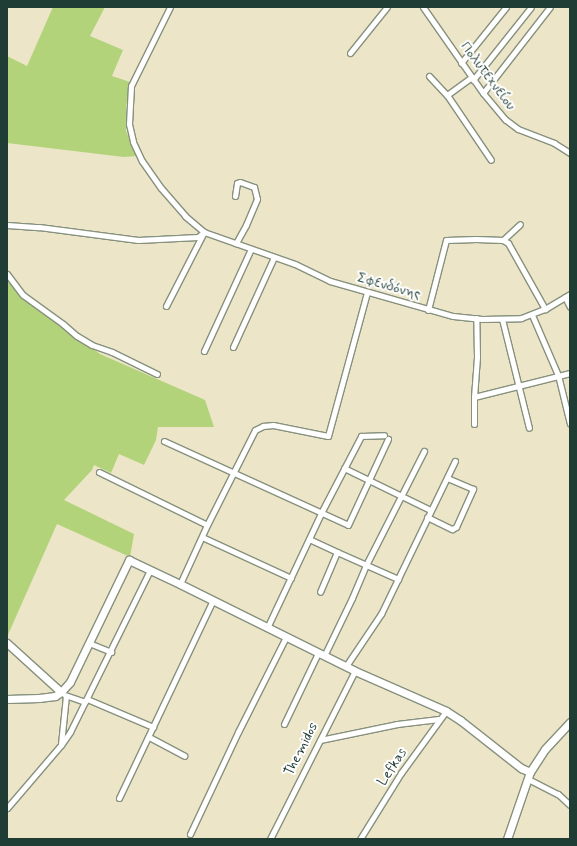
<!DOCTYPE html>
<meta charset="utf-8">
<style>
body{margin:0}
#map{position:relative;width:577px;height:846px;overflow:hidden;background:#ece5c7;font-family:Mynerve,sans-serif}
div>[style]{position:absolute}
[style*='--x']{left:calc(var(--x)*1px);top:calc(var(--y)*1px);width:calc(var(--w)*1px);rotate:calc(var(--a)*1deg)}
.green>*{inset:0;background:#b3d37b}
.roads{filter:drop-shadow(1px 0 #86917e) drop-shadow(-1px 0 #86917e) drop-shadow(0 1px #86917e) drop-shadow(0 -1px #86917e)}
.street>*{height:5px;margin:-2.5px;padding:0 2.5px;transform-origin:2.5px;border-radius:2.5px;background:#fff}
.secondary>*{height:7px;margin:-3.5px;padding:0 3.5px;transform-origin:3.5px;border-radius:3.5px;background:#fff}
span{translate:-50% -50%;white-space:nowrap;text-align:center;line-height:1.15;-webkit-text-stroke:4px #fff;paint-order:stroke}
.street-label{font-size:14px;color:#1f3d34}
.frame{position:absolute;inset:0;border:8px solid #1f3d34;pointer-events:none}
</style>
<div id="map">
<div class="green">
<i style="clip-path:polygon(53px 7px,105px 7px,90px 36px,123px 50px,112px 76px,130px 82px,126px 108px,126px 131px,137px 156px,124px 157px,7px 143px,7px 56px,27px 66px)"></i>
<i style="clip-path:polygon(7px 272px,25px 297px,100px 354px,205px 400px,214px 427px,158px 427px,156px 440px,144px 465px,119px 454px,111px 473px,94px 465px,92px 470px,64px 500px,134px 534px,130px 557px,57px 524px,7px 637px)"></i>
</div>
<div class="roads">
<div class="street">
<i style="--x:170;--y:7;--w:88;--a:116.3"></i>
<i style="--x:131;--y:86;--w:38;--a:93"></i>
<i style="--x:129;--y:124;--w:18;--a:77"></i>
<i style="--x:133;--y:142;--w:21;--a:65"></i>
<i style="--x:142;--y:161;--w:33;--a:55"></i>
<i style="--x:161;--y:188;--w:37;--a:49"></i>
<i style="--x:185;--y:216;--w:25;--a:40"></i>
<i style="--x:204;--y:232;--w:96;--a:19.4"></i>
<i style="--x:295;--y:264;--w:39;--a:26"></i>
<i style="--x:330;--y:281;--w:128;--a:15.9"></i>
<i style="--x:453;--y:316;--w:29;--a:6"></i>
<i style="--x:482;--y:319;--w:39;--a:-1"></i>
<i style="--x:521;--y:318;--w:26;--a:-21"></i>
<i style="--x:545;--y:309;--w:29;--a:-31"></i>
<i style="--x:423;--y:7;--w:105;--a:55.1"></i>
<i style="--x:483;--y:93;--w:35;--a:50"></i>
<i style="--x:506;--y:120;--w:15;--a:37"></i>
<i style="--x:518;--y:129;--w:39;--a:21"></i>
<i style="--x:554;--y:143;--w:19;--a:32"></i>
<i style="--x:350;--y:53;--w:59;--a:-51.2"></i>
<i style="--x:461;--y:63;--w:72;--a:-51.2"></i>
<i style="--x:429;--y:76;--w:26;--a:47"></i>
<i style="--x:447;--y:95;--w:31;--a:-36"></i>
<i style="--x:473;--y:80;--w:93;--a:-51.5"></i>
<i style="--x:483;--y:93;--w:109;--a:-52.1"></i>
<i style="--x:447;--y:95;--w:78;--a:55.9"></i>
<i style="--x:235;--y:196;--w:13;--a:-81"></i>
<i style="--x:237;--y:183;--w:3;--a:-18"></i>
<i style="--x:240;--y:182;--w:15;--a:20"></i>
<i style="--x:254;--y:187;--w:12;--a:76"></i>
<i style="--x:257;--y:199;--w:28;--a:113"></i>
<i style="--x:246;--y:225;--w:21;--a:119"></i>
<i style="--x:7;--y:225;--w:32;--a:4"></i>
<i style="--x:39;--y:227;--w:100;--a:7.5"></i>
<i style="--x:138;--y:240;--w:60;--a:-2.9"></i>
<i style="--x:198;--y:237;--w:8;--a:-40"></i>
<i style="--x:503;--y:240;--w:6;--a:31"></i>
<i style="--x:508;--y:243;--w:76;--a:60.7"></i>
<i style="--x:7;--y:274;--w:26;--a:53"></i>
<i style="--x:23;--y:295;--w:49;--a:35.9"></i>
<i style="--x:63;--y:324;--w:18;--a:41"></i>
<i style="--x:77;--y:336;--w:17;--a:31"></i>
<i style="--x:92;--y:345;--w:21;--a:19"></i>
<i style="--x:112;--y:352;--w:50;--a:26.1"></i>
<i style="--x:565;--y:297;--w:11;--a:63"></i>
<i style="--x:166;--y:306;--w:81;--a:-62.8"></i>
<i style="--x:428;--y:310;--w:72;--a:-75.6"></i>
<i style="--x:446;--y:240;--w:30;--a:-2"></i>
<i style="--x:476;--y:239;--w:27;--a:2"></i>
<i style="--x:503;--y:240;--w:23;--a:-43"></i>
<i style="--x:532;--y:315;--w:65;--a:66.6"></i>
<i style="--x:558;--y:375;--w:50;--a:76.2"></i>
<i style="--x:502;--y:319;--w:112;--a:76.1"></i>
<i style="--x:233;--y:347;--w:99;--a:-65.5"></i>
<i style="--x:204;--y:351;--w:112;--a:-65.3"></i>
<i style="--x:474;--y:397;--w:40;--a:-85.7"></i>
<i style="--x:477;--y:357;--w:39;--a:-91"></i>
<i style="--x:474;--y:424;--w:27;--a:-90"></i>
<i style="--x:474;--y:397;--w:99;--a:-14"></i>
<i style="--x:164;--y:441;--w:202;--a:24.5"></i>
<i style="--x:348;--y:525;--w:95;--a:-65.1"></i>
<i style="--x:344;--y:468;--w:96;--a:26"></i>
<i style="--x:99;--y:472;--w:120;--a:26.1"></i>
<i style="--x:427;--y:517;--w:28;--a:26"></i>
<i style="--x:452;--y:529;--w:4;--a:-27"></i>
<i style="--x:456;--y:527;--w:42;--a:-65.9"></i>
<i style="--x:473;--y:489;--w:28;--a:-157"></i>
<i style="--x:202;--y:537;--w:98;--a:24.7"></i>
<i style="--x:309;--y:539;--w:31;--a:25"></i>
<i style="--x:337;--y:552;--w:43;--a:113"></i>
<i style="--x:337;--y:552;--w:67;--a:23.9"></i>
<i style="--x:180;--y:584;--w:65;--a:-65.4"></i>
<i style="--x:207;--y:525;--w:106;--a:-63.2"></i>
<i style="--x:255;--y:430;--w:9;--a:-27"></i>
<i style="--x:263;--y:426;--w:10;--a:-6"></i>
<i style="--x:273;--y:425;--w:56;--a:11.3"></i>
<i style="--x:328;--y:436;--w:149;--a:-74.8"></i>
<i style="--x:267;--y:628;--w:127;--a:-64.8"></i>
<i style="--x:321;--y:513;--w:87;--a:-62.5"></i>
<i style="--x:361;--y:436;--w:23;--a:-2"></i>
<i style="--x:89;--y:643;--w:24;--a:22"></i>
<i style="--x:324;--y:656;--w:64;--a:-64.2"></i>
<i style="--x:352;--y:598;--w:36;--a:-67"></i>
<i style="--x:366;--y:565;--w:128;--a:-63"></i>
<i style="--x:346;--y:666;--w:63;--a:-56.1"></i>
<i style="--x:381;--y:614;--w:170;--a:-64.2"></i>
<i style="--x:65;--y:695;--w:21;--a:19"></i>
<i style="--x:87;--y:699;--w:72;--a:23"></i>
<i style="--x:284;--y:724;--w:79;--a:-64.4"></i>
<i style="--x:149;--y:737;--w:40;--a:28"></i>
<i style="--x:320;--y:740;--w:79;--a:-11.7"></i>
<i style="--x:397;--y:724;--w:42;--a:-6.8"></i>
<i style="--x:61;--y:744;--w:48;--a:-84.1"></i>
<i style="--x:528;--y:779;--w:34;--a:27"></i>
<i style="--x:558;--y:794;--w:16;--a:43"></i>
<i style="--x:119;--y:798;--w:219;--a:-64.6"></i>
<i style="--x:7;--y:808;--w:83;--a:-49.4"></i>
<i style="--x:61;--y:745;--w:16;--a:-55"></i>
<i style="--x:70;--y:732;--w:181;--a:-63.7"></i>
<i style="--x:190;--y:834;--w:113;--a:-64.8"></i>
<i style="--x:238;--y:732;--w:106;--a:-63.2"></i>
<i style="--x:270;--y:839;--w:188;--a:-63.2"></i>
<i style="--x:360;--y:839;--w:78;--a:-58.2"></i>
<i style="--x:401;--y:773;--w:77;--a:-54"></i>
</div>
<div class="secondary">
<i style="--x:7;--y:643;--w:73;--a:42.2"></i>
<i style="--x:61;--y:692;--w:13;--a:-48"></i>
<i style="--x:70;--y:682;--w:136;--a:-64.2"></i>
<i style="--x:129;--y:560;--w:56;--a:25.2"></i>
<i style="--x:180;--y:584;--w:195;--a:26.4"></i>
<i style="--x:355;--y:671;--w:99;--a:23.7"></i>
<i style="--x:446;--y:711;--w:17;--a:33"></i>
<i style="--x:460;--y:720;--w:78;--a:38.2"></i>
<i style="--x:521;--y:768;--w:10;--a:24"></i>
<i style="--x:7;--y:699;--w:32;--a:-2"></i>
<i style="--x:39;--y:698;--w:16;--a:-7"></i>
<i style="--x:55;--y:696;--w:7;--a:-34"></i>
<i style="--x:507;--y:839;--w:71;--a:-71.1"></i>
<i style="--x:530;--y:772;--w:27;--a:-57"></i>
<i style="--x:545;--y:749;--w:37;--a:-47"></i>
</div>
</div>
<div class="street-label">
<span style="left:488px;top:76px;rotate:53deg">Πολυτεχνείου</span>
<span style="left:389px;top:286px;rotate:16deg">Σφενδόνης</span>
<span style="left:301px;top:749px;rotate:-63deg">Themidos</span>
<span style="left:392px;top:767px;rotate:-57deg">Lefkas</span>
</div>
<div class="frame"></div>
</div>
